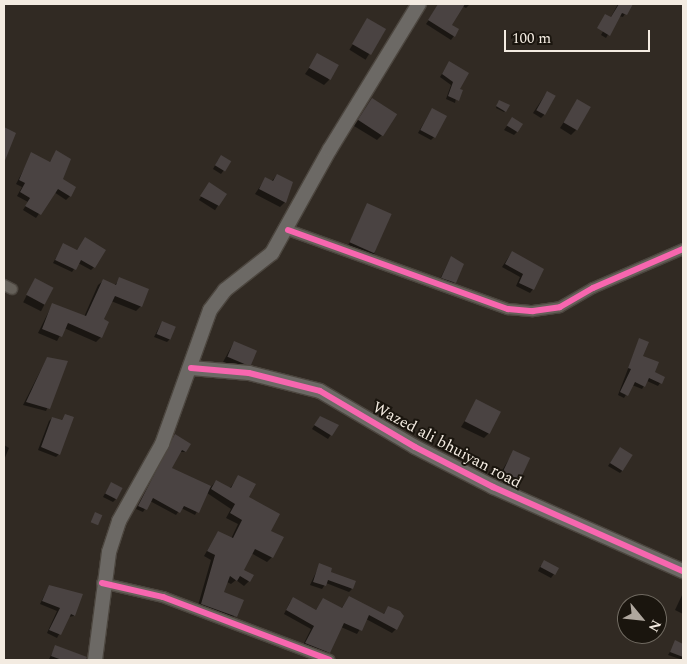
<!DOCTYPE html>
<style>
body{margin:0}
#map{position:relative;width:687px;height:664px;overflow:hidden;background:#312a23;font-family:Spectral,serif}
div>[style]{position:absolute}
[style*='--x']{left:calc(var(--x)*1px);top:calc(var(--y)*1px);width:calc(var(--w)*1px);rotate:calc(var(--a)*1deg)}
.shadow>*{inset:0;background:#0007;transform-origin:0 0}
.building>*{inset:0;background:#4a4342;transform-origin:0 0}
.roads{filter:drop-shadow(1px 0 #4c463f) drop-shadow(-1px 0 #4c463f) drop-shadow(0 1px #4c463f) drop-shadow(0 -1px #4c463f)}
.street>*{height:10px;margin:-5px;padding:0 5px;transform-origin:5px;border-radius:5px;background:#656059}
.secondary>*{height:14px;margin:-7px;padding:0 7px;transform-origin:7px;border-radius:7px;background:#6c6965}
.cycleway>*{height:6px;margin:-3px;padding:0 3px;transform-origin:3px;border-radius:3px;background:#f766af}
span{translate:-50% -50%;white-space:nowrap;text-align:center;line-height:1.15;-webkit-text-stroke:4px #1a150e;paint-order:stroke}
.street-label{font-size:16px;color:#f3ebe1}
.frame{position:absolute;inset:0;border:5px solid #f3ebe1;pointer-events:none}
.north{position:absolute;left:617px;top:594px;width:50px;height:50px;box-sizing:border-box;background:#1a150e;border:1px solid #716b62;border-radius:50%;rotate:118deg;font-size:14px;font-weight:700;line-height:20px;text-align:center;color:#f3ebe1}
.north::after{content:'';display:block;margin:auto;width:18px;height:22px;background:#afa79e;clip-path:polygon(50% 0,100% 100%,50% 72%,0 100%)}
.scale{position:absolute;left:504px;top:30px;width:146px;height:22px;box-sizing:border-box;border:2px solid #f3ebe1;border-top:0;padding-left:6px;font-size:15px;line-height:18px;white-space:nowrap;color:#f3ebe1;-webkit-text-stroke:4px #1a150e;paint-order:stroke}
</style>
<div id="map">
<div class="shadow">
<i style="clip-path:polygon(440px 4px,470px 4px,466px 8px,462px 6px,451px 26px,458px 30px,451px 40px,426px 24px)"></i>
<i style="clip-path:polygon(618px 4px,631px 4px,623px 17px,619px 16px,606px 38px,601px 35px)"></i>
<i style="left:368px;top:20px;width:19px;height:35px;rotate:32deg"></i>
<i style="clip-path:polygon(318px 55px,329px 80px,324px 85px,305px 74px)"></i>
<i style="clip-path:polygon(449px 63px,458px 89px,455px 103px,446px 99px,451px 85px,440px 77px)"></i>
<i style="clip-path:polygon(547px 92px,544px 115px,541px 118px,533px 113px)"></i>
<i style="clip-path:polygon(372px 100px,382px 135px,377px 140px,354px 126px)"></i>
<i style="clip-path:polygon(578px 100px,576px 130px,571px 135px,560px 128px)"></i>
<i style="clip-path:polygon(498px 102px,505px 111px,504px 112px,496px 108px)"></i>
<i style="clip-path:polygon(432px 109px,434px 137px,431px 140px,418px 133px)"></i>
<i style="clip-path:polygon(512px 119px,517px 132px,514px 135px,504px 130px)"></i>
<i style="clip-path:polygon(57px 152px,61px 180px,70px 196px,66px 200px,54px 192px,36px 218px,23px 210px,28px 202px,17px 196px,22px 187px,16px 184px,32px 154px,49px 163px)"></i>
<i style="clip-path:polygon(218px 160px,230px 162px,221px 174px,213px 169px)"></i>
<i style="clip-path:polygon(277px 175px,285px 202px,280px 207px,255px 194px,265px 179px,271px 182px)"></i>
<i style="left:209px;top:184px;width:19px;height:19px;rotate:32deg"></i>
<i style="clip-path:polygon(367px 205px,375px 253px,370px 258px,347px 248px)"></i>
<i style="clip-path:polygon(85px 239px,94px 267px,91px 270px,78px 263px,72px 272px,53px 263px,63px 245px,76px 251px)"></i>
<i style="clip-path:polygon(512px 252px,533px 289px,530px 293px,516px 286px,520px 277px,502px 267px)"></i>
<i style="clip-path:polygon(451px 257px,454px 282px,451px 285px,439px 281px)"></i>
<i style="left:35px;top:279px;width:20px;height:26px;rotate:27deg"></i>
<i style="clip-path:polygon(120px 279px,141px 306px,136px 311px,111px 301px,103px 320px,101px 337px,96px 342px,64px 328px,57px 341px,38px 333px,52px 305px,84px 317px,98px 285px,103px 281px,114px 286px)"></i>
<i style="clip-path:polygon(162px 322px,170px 339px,167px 342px,154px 337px)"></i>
<i style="clip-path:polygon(639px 340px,642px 356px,654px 372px,664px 377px,658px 386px,647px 381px,642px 389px,632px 385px,624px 398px,618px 395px)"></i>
<i style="clip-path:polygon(234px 342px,250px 364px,245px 369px,223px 362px)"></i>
<i style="clip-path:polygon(47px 358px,67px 362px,46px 411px,23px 405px)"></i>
<i style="clip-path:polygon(477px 401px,489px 433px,484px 438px,461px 427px)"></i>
<i style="clip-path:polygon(65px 415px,59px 454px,56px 457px,38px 450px,49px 421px,52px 418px,61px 421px)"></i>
<i style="clip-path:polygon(320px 417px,337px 425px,328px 439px,312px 429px)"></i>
<i style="clip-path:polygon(175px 436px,185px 452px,179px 452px,171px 468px,210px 488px,216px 481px,230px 488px,239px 476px,247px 498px,269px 531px,272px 557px,267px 562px,251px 553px,242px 570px,249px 581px,244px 586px,236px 580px,231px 584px,227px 582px,222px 593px,242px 601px,231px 621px,197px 609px,211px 560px,204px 556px,218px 532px,231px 539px,238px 524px,226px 518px,231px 509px,207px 493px,195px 515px,181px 508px,176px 515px,150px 501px,143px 512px,136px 509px)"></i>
<i style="clip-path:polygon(4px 445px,9px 448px,4px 460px)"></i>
<i style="clip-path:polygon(620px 448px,623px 470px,620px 473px,608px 466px)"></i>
<i style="clip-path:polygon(514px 451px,518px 479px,513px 484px,498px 477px)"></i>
<i style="clip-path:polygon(111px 483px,116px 499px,113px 502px,103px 497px)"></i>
<i style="clip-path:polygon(320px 564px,329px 573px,352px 589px,349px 592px,326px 583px,322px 589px,310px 585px)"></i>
<i style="clip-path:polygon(541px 565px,554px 574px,551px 578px,538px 571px)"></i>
<i style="clip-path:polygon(49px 586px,81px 595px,74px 616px,68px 617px,57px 638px,47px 633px,57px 611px,40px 604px)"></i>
<i style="clip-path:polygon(683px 593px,683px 614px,675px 610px)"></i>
<i style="clip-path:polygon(349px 597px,383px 615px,388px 607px,396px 629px,392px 633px,366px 619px,357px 634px,341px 627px,325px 655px,302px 647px,311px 629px,284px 614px,290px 602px,294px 599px,315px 611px,324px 599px,341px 609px)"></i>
<i style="clip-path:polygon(676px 642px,683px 645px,683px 660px,668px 655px)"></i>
<i style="clip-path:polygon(56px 646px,85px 657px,84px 660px,49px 659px)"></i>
</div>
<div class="building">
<i style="clip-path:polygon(438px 4px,465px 4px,452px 25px,459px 29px,455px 37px,428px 20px)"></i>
<i style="clip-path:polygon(619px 4px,633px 4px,627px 15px,622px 13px,610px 36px,597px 28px,605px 14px,611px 17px)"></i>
<i style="left:367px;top:18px;width:22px;height:30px;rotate:30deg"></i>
<i style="left:317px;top:53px;width:25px;height:17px;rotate:29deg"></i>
<i style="clip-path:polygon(449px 61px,469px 73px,460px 89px,463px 90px,459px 101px,448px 96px,453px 82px,442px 74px)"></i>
<i style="left:547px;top:91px;width:10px;height:22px;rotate:29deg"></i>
<i style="left:372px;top:98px;width:30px;height:26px;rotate:33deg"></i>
<i style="left:577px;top:99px;width:16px;height:27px;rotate:30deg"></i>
<i style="clip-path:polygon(499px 100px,510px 105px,506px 112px,496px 106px)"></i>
<i style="left:432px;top:108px;width:17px;height:25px;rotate:28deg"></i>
<i style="left:512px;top:117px;width:13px;height:10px;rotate:32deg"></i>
<i style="clip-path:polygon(4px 127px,16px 133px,4px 163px)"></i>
<i style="clip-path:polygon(56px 150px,71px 159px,63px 179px,76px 187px,71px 197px,58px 189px,41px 215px,25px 206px,30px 198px,20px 192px,25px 183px,19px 180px,31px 152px,50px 162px)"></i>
<i style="left:221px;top:155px;width:12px;height:12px;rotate:31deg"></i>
<i style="clip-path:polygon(277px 174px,293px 182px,286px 203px,259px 189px,265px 177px,273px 181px)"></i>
<i style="clip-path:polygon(209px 182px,227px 194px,219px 206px,200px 196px)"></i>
<i style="left:367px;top:203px;width:27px;height:43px;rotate:24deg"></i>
<i style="clip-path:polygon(85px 237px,106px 250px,95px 268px,81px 260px,76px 270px,55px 260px,63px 243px,77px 250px)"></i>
<i style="clip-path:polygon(512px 251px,544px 269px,534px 290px,519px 283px,523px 274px,505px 264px)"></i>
<i style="clip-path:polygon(451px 256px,464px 264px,456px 283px,441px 278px)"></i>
<i style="clip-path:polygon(119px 277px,149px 289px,142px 307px,115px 296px,104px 319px,109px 322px,102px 338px,68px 323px,62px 337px,42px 329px,52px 303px,86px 316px,103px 279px,116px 285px)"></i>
<i style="left:35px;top:278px;width:21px;height:19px;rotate:28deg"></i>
<i style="left:162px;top:321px;width:15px;height:14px;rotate:23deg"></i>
<i style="clip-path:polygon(639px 338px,649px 342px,643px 356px,659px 362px,655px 372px,665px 377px,662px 384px,649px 378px,645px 387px,635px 382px,628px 396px,620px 392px,631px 369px,628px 368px)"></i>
<i style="left:234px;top:341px;width:25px;height:17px;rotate:23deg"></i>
<i style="clip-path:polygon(47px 357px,68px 361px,50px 409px,26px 402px)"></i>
<i style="left:476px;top:399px;width:28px;height:25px;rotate:27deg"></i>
<i style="clip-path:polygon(65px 414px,74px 417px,60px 455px,41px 447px,52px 417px,62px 420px)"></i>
<i style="clip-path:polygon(320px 416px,339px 425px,332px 436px,314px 425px)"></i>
<i style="clip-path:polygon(175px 434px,191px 444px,186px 452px,182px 450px,172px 468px,211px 486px,199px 513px,184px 506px,180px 513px,153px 498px,147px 510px,138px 506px)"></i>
<i style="left:620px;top:447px;width:15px;height:19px;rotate:32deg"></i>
<i style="left:513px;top:450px;width:19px;height:24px;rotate:25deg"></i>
<i style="clip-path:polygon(238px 475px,256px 484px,249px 497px,280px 514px,271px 531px,284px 537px,273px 558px,255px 549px,244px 570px,254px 575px,250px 582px,240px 576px,237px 581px,230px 576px,224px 592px,244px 600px,237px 617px,201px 604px,215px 555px,207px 551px,218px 531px,233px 538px,242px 520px,230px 513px,235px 504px,211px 489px,216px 480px,231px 488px)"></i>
<i style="left:111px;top:482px;width:13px;height:13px;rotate:27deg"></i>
<i style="left:95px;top:512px;width:8px;height:11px;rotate:23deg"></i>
<i style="left:544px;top:560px;width:17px;height:8px;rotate:28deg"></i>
<i style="clip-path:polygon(319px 563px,332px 568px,331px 572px,356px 581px,353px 589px,328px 580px,326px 586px,313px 582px)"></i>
<i style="clip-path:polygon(49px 585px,83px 594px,75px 616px,71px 614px,61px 635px,49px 630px,60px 608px,42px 601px)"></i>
<i style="clip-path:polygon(349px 596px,384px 614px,388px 606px,400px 611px,404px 616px,397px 630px,369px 615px,362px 631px,344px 623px,330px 653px,305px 643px,314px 626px,286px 610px,293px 597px,316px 610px,323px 598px,342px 608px)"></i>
<i style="clip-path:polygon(675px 640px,683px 644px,683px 657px,670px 652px)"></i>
<i style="clip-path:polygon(55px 645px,87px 657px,86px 660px,62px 660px,51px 656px)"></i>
</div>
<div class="roads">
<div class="street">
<i style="--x:288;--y:230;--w:234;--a:19.8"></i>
<i style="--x:508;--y:309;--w:25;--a:5"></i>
<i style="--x:533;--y:311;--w:27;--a:-8"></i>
<i style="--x:560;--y:307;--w:38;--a:-30"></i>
<i style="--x:593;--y:288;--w:98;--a:-23.4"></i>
<i style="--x:4;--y:285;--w:9;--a:27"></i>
<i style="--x:102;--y:583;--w:63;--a:12.9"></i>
<i style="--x:163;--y:597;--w:178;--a:20.7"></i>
</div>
<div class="secondary">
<i style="--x:191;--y:368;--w:58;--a:4.9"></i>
<i style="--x:249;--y:373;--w:73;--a:14.2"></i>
<i style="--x:320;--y:391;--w:110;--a:30.5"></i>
<i style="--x:415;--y:447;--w:88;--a:27.1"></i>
<i style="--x:493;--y:487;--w:208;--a:23.9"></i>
<i style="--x:95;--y:660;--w:109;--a:-82.6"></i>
<i style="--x:109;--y:552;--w:33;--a:-72"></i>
<i style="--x:119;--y:521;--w:88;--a:-60.8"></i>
<i style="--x:162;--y:444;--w:142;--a:-70.3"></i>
<i style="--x:210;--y:310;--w:25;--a:-53"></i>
<i style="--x:225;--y:290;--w:60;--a:-38.2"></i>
<i style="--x:272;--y:253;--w:119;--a:-60.9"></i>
<i style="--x:330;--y:149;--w:170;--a:-58.5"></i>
</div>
</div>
<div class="cycleway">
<i style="--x:288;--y:230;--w:234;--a:19.8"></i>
<i style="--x:508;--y:309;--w:25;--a:5"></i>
<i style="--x:533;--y:311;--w:27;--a:-8"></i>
<i style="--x:560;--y:307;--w:38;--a:-30"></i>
<i style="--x:593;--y:288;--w:98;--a:-23.4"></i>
<i style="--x:191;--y:368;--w:58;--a:4.9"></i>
<i style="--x:249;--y:373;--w:73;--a:14.2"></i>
<i style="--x:320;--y:391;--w:110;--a:30.5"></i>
<i style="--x:415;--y:447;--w:88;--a:27.1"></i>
<i style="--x:493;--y:487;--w:208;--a:23.9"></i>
<i style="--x:102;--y:583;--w:63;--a:12.9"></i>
<i style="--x:163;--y:597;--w:178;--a:20.7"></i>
</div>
<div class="street-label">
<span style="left:447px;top:445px;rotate:28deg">Wazed ali bhuiyan road</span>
</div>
<div class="frame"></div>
<div class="north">N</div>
<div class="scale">100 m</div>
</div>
